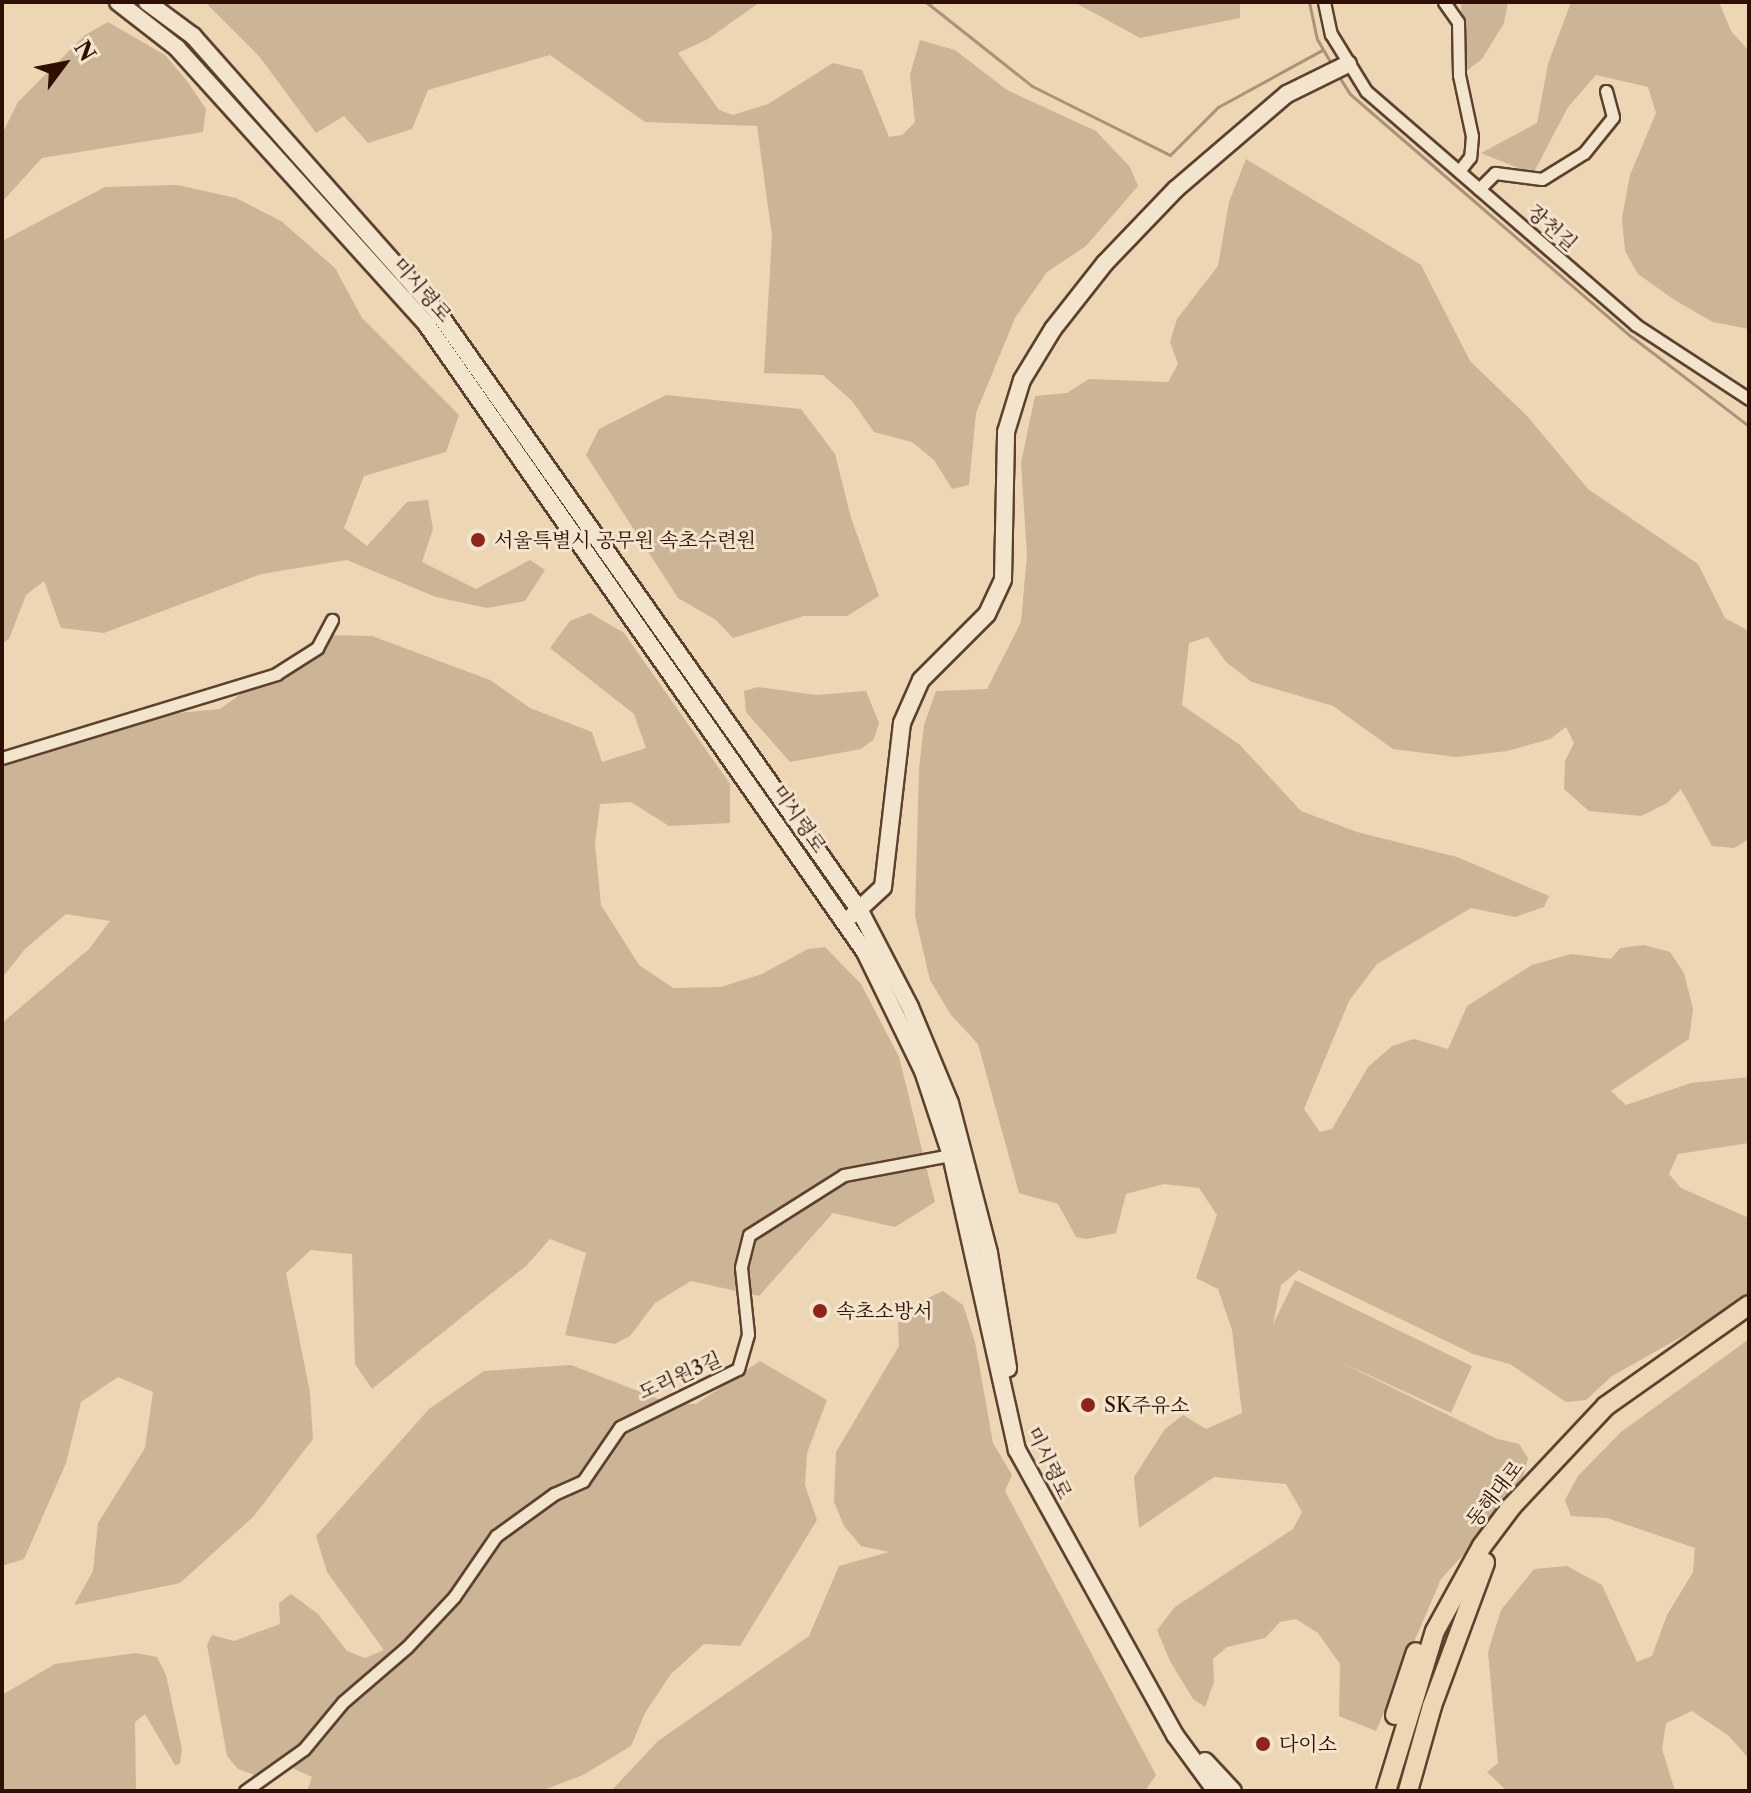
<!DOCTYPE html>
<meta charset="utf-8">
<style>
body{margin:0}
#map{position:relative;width:1751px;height:1793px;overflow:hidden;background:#ecd6b4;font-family:"Libre Caslon Text","Noto Serif KR",serif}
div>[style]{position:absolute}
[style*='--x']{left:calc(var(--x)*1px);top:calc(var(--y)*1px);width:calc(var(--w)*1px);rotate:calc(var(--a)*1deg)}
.green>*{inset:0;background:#ccb496}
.stream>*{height:3px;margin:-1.5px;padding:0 1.5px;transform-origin:1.5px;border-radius:1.5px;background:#ac9278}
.roads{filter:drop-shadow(2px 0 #5e402f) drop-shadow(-2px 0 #5e402f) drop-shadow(0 2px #5e402f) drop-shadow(0 -2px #5e402f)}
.street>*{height:11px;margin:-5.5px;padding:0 5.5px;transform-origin:5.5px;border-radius:5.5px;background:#f3e4ce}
.secondary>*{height:16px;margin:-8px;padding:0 8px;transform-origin:8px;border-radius:8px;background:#f3e4ce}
.primary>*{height:18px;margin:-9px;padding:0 9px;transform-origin:9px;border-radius:9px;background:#ecd6b4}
.dots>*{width:22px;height:22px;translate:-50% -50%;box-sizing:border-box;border:4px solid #f3e4ce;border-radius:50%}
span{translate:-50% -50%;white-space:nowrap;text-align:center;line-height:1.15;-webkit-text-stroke:6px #f3e4ce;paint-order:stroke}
.street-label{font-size:20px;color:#2f0e03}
.poi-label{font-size:20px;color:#2f0e03}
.left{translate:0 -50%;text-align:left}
.frame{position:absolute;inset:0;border:4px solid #2f0e03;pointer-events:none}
.north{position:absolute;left:24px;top:24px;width:80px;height:80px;-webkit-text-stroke:6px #f3e4ce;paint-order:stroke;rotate:58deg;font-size:22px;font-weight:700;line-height:32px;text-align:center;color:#2f0e03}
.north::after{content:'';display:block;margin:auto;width:28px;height:36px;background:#2f0e03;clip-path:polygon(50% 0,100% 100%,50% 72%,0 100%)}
</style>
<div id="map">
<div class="green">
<i style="clip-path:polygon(205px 2px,760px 2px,708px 39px,678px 53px,719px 110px,733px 115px,768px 104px,833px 63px,862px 70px,889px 137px,902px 135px,915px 122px,910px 75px,920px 40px,955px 50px,1007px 90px,1096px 131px,1130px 167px,1138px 186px,1086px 246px,1047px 272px,1015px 318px,976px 413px,969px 485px,952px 489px,934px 460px,912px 442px,874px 432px,852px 401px,823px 375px,764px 373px,772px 236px,757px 126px,645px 122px,550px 55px,428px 90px,412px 129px,368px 143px,344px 116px,316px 133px,259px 56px)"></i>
<i style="clip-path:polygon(1074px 2px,1240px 2px,1240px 18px,1140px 38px)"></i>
<i style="clip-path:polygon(1461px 2px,1508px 2px,1504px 23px,1482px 59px,1464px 73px)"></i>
<i style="clip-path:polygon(1571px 2px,1719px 2px,1731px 31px,1749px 51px,1749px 329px,1713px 322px,1676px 301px,1638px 274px,1625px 251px,1622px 218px,1630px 175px,1656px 113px,1648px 87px,1596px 75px,1568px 107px,1533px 174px,1481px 153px,1537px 123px,1548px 64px)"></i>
<i style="clip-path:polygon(108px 22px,165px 55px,187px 81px,206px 109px,203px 132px,42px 158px,2px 202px,2px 134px,18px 102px,85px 35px)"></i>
<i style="clip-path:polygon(1246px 159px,1421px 265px,1470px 361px,1527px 416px,1588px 489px,1698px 564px,1725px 618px,1749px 631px,1749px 839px,1734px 848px,1712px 846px,1681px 789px,1667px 803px,1641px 816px,1589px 811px,1564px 789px,1565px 761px,1574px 743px,1566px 727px,1550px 739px,1507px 751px,1456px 757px,1393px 749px,1333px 706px,1252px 682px,1226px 662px,1208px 637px,1189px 643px,1182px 705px,1240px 745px,1301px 811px,1357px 832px,1457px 857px,1549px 896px,1544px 907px,1515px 917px,1471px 908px,1377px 964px,1349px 1001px,1304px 1109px,1320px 1132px,1332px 1129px,1368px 1067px,1392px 1046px,1414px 1039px,1448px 1049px,1467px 1006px,1532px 965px,1571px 954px,1611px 959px,1620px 948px,1644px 945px,1670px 952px,1684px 973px,1693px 1009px,1689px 1039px,1611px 1091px,1626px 1105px,1691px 1083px,1749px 1077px,1749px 1143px,1678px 1154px,1669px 1174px,1681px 1188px,1749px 1218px,1749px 1299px,1612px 1376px,1586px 1400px,1566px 1402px,1510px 1364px,1473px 1354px,1299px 1270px,1281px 1285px,1273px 1324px,1295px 1280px,1472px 1366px,1451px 1413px,1336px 1360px,1497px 1439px,1519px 1444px,1528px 1458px,1522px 1481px,1497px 1518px,1441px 1579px,1376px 1731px,1339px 1716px,1340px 1664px,1318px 1633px,1296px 1619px,1280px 1622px,1265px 1638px,1227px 1647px,1213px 1659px,1214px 1682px,1205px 1707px,1193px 1699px,1170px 1661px,1157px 1630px,1175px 1607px,1293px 1529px,1302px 1512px,1286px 1484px,1214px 1477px,1139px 1528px,1134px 1477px,1165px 1429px,1183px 1415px,1206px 1429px,1242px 1413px,1232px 1330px,1218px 1289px,1196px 1278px,1217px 1215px,1199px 1188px,1164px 1184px,1126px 1194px,1116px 1233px,1087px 1239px,1076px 1237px,1058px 1204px,1019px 1193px,978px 1044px,951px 1015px,930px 980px,915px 916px,919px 769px,924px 725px,936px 691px,987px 689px,1021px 622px,1027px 555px,1021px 463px,1035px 396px,1067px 393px,1089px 379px,1168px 382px,1178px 364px,1170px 342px,1177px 319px,1218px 266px,1229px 202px)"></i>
<i style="clip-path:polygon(177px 185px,236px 198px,281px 221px,335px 268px,362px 318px,459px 415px,446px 452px,364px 476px,344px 528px,367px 546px,407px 502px,428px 500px,433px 529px,422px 562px,476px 589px,530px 560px,545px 570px,525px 601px,487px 608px,436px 597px,347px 560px,261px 574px,104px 633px,61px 628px,44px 581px,26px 595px,9px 639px,2px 643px,2px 241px,105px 187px)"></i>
<i style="clip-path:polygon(666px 395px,801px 409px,835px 454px,851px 518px,879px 596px,847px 616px,804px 616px,733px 638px,716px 620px,678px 598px,586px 455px,599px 429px)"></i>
<i style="clip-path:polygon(590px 613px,624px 633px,730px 784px,730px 823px,669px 826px,631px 802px,600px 804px,595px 843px,601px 905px,639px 965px,673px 988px,721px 987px,762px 974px,808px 949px,825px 947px,861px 984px,899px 1057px,935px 1202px,895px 1227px,833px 1213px,759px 1296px,691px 1281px,655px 1303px,630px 1336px,615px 1344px,565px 1335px,586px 1253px,550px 1239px,527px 1265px,372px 1389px,355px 1364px,352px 1254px,311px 1250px,286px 1273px,310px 1392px,313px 1439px,253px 1517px,180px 1583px,74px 1605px,93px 1571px,98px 1523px,145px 1448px,153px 1392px,118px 1377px,81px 1402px,66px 1463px,24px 1559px,2px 1566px,2px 1023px,89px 949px,110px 921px,66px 914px,25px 949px,2px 978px,2px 759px,167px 714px,220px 709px,302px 649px,330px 635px,372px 636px,490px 680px,530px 708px,592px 732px,602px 762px,646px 748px,634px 714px,550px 648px,570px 621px)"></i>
<i style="clip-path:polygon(758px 687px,816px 695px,866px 691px,879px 723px,874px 739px,861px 749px,790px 762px,746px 712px,744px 691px)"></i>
<i style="clip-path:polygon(943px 1291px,963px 1305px,975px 1342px,993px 1443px,1012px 1475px,1005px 1491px,1156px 1775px,1145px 1791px,611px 1791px,658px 1741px,809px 1636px,839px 1566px,889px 1552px,861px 1546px,844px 1526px,834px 1502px,836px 1452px,899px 1346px,898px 1323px,919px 1302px)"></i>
<i style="clip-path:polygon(1749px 1339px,1749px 1759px,1729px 1736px,1692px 1711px,1666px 1723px,1662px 1749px,1675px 1791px,1507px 1791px,1487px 1772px,1498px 1763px,1488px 1652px,1501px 1610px,1534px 1569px,1567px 1566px,1602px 1585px,1637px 1662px,1652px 1656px,1667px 1615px,1693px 1572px,1695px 1548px,1607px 1518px,1571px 1516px,1565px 1500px,1578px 1476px,1621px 1432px)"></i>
<i style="clip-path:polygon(760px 1361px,827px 1400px,807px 1453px,805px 1485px,817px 1520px,740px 1646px,704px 1644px,671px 1674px,645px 1713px,631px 1746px,583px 1775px,541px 1791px,307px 1791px,312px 1777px,290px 1767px,269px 1780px,238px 1769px,227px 1756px,207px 1645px,212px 1635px,234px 1641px,280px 1624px,279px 1603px,291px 1594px,318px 1614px,347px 1651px,365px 1658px,384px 1650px,327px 1572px,316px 1536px,429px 1409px,484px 1371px,571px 1365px,669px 1403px,696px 1404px)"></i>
<i style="clip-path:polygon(136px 1653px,157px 1657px,166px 1675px,182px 1749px,180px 1764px,175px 1765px,145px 1714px,135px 1722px,136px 1791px,2px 1791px,2px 1695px,55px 1664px)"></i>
</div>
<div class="stream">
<i style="--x:926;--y:2;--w:135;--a:38.4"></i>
<i style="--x:1032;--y:86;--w:154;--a:26.6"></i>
<i style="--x:1170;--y:155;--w:68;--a:-45"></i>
<i style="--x:1218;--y:107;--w:119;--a:-28.7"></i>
<i style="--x:1309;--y:2;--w:38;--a:78"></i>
<i style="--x:1317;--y:39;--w:30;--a:60"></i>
<i style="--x:1338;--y:75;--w:22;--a:58"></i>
<i style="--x:1350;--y:94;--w:372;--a:40.8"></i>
<i style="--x:1632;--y:337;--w:147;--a:37.3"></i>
</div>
<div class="roads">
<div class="street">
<i style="--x:1324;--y:2;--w:33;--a:78"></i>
<i style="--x:1331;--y:34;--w:67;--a:58.4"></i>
<i style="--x:1366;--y:91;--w:357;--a:40.9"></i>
<i style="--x:1636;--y:325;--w:135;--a:33.2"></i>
<i style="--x:1444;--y:2;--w:24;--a:55"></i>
<i style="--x:1458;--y:22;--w:53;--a:88.9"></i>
<i style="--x:1459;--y:75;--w:62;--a:78"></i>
<i style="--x:1472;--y:136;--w:21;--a:95"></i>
<i style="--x:1470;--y:157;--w:18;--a:128"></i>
<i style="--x:1479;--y:189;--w:23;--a:-45"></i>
<i style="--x:1495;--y:173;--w:47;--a:7.3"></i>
<i style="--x:1542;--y:179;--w:49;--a:-31.8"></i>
<i style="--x:1584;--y:153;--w:46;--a:-51.1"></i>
<i style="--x:1613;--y:117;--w:27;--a:-105"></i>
<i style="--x:2;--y:758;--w:287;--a:-17"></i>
<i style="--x:276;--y:674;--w:49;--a:-32.4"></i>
<i style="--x:317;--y:648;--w:32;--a:-62"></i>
<i style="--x:245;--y:1791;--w:72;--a:-35.4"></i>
<i style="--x:304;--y:1749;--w:61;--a:-50.3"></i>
<i style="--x:343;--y:1702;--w:84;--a:-40.7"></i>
<i style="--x:407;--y:1647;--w:69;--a:-46.8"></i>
<i style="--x:454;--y:1597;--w:74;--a:-55.5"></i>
<i style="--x:496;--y:1536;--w:72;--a:-35.9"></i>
<i style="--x:554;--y:1494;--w:32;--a:-24"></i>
<i style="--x:583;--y:1481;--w:65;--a:-55.6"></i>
<i style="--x:620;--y:1427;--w:131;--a:-26.2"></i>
<i style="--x:738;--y:1369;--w:36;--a:-74"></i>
<i style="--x:748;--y:1334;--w:67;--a:-96"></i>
<i style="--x:741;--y:1267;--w:33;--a:-76"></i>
<i style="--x:749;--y:1235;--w:112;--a:-32.3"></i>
<i style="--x:844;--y:1175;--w:109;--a:-10.6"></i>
</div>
<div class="secondary">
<i style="--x:118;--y:2;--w:75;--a:37.9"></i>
<i style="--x:177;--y:48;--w:373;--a:47.9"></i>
<i style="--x:427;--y:325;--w:765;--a:55.06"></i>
<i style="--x:865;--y:952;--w:132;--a:64"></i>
<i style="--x:923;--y:1071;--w:89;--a:71.6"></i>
<i style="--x:951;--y:1155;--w:302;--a:77.4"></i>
<i style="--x:1017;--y:1450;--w:326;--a:61"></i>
<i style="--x:1175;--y:1735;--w:69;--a:53.8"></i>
<i style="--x:147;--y:2;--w:57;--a:36.5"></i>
<i style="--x:193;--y:36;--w:371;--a:48.5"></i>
<i style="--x:439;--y:314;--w:731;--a:54.81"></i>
<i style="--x:860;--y:911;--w:108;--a:62.5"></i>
<i style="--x:910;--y:1007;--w:104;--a:67.4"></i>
<i style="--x:950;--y:1103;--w:155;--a:75.4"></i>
<i style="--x:989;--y:1253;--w:117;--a:80.6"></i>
<i style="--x:853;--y:915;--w:41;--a:-43"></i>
<i style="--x:883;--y:887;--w:165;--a:-83.4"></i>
<i style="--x:902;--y:723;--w:47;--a:-66.2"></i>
<i style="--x:921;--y:680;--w:93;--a:-45"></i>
<i style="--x:987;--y:614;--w:38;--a:-65"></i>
<i style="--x:1003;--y:579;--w:147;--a:-88.8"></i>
<i style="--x:1006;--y:432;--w:54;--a:-72.9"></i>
<i style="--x:1022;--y:380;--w:60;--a:-58.7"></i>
<i style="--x:1053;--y:329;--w:84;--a:-51.8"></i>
<i style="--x:1105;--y:263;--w:103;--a:-46.2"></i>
<i style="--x:1176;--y:189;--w:146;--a:-40.6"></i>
<i style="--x:1287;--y:94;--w:68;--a:-26.2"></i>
<i style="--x:1205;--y:1761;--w:41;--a:47"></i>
</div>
<div class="primary">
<i style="--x:1395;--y:1715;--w:66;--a:-71.6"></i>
<i style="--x:1386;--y:1791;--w:167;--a:-73"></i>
<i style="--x:1435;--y:1631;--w:97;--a:-61.1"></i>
<i style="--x:1482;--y:1546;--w:50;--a:-53.1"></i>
<i style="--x:1512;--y:1506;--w:137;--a:-46.8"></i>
<i style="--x:1606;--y:1406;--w:175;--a:-35.2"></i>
<i style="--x:1408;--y:1791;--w:88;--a:-74.2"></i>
<i style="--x:1432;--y:1706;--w:153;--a:-69.7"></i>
</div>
</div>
<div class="dots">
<i style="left:478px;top:540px;background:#8f2418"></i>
<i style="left:820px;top:1311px;background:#8f2418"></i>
<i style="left:1088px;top:1405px;background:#8f2418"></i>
<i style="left:1263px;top:1744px;background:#8f2418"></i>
</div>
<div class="street-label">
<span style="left:1552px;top:228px;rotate:41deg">장천길</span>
<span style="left:422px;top:290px;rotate:49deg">미시령로</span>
<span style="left:799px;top:819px;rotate:55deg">미시령로</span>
<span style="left:680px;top:1376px;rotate:-24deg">도리원3길</span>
<span style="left:1049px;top:1463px;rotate:64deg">미시령로</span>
<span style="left:1495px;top:1494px;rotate:-52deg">동해대로</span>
</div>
<div class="poi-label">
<span class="left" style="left:494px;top:540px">서울특별시 공무원 속초수련원</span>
<span class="left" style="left:836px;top:1311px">속초소방서</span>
<span class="left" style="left:1104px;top:1405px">SK주유소</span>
<span class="left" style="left:1279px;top:1744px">다이소</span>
</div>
<div class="frame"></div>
<div class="north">N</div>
</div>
